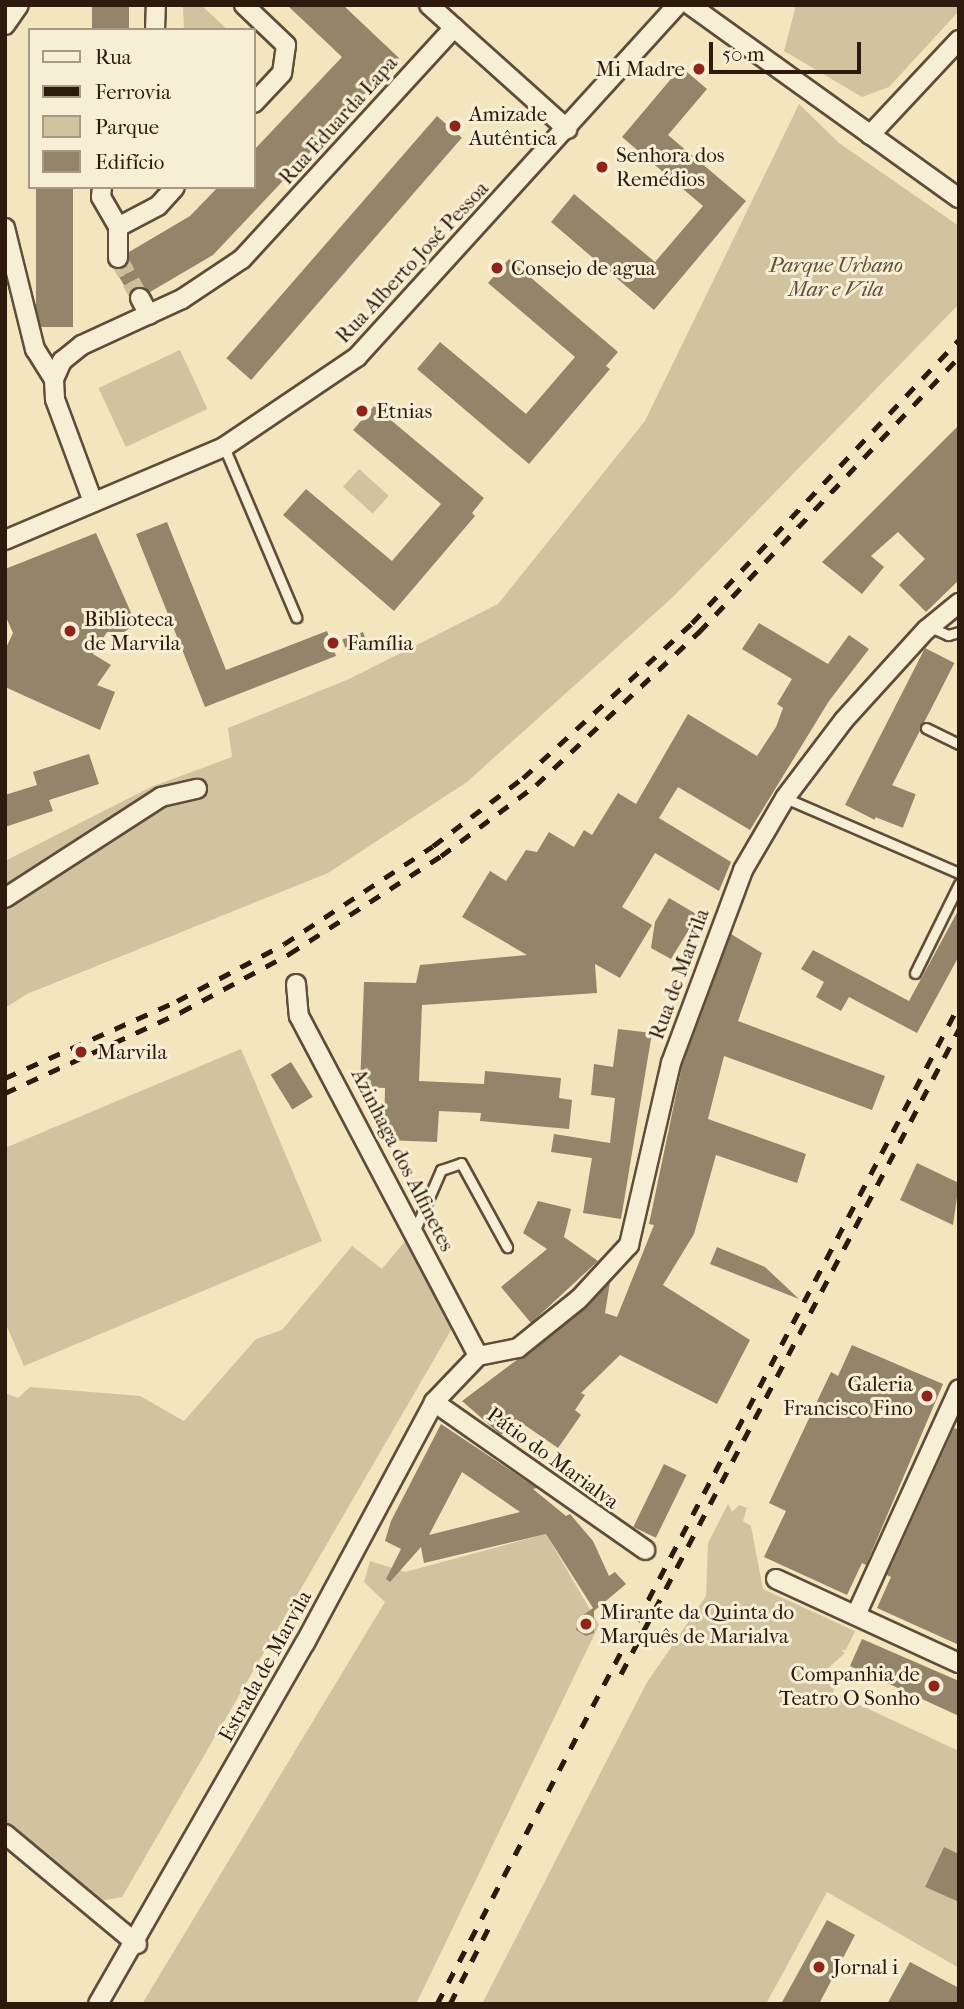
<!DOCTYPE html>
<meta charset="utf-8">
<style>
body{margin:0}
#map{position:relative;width:964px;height:2009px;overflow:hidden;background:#f3e6be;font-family:"IM FELL French Canon",serif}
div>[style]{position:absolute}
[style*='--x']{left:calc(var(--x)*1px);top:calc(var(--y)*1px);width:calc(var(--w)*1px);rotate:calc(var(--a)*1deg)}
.green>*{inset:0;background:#d2c3a0;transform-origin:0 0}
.building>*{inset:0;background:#948469;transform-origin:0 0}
.street-tunnel>*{height:18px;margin-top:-9px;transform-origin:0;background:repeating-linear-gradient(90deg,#ccbd9b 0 18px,transparent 0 27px)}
.roads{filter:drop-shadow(2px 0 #5f4c39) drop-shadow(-2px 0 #5f4c39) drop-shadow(0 2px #5f4c39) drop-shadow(0 -2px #5f4c39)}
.lane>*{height:9px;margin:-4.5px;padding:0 4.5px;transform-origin:4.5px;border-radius:4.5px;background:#f7efd5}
.street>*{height:18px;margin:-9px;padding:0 9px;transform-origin:9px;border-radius:9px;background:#f7efd5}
.rail>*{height:5px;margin-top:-2.5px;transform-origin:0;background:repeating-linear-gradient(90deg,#2e190d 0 12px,transparent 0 24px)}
.dots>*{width:19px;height:19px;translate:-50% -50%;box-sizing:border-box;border:4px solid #f7efd5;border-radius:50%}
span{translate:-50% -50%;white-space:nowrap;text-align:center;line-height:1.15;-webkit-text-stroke:6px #f7efd5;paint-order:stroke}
.poi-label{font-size:21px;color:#2e190d}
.right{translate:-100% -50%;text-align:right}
.left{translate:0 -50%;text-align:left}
.street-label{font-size:21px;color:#2e190d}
.park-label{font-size:21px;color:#5f4c39;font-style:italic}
.frame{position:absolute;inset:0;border:7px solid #2e190d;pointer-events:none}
.legend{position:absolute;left:28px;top:28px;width:228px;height:161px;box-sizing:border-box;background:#f7efd5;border:2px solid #a79985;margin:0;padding:9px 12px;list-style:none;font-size:21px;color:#2e190d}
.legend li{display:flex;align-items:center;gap:14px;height:35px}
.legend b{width:35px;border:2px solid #a79985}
.scale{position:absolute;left:709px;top:42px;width:152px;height:32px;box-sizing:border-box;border:4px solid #2e190d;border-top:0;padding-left:9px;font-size:21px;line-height:24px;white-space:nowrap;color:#2e190d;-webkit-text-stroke:5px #f7efd5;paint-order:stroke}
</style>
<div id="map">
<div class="green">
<i style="clip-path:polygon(183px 5px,201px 5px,228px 30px,184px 30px)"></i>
<i style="clip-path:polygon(796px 5px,959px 5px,959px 11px,889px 87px,862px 97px,784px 51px)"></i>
<i style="clip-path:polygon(799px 104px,839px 143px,959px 226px,959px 304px,674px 596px,467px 782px,328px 873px,27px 994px,5px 1008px,5px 861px,151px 787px,232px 757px,228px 728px,349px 679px,498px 604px,645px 421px)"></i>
<i style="left:180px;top:350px;width:65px;height:90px;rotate:65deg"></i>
<i style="left:359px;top:469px;width:40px;height:24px;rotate:42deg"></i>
<i style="clip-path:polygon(241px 1049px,322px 1241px,24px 1366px,5px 1322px,5px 1148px)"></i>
<i style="clip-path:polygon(410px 1235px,454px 1325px,122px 1897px,100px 1901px,5px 1822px,5px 1393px,18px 1398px,30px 1387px,140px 1396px,184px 1421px,256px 1339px,282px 1330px,352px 1246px,382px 1269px)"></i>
<i style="clip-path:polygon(728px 1504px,732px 1512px,739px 1505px,747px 1508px,743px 1521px,751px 1526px,763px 1589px,855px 1631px,846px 1650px,841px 1650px,845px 1653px,824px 1672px,832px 1676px,834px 1693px,959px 1751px,959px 1854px,944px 1847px,925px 1887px,959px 1902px,959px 1968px,827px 1892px,766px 2004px,482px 2004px,646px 1684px,706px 1596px,708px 1543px)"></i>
<i style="clip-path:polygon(546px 1534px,599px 1625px,416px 2004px,142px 2004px,385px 1602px,364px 1582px,370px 1561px,405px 1572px)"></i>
</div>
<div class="building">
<i style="left:92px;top:5px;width:37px;height:25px"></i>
<i style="clip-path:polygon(287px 5px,343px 5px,399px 58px,213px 255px,150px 292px,140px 287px,129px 294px,114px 268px,124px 267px,129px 252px,190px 216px,218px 187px,254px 187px,254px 150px,342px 57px)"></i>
<i style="clip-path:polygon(681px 67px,707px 89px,668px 135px,746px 201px,654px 310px,551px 222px,574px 194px,655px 262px,703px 206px,622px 137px)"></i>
<i style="left:437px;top:116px;width:33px;height:321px;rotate:41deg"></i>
<i style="left:36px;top:187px;width:37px;height:140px"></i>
<i style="clip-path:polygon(509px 259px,618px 352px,606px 366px,610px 369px,529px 464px,417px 369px,440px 342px,526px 414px,575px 357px,488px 283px)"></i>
<i style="clip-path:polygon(374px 406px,484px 498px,472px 513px,475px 516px,394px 611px,283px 515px,306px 489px,392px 561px,441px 504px,353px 430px)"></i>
<i style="clip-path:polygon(959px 425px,959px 580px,926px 612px,899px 585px,925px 559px,898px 532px,871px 556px,884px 567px,862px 594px,822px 562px)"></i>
<i style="clip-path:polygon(167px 522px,226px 670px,327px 631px,336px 656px,205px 707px,136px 534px)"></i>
<i style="clip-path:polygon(96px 533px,136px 624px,124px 632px,107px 632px,93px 654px,111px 665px,97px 685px,115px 692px,100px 730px,5px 687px,5px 650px,13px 633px,5px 615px,5px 569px)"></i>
<i style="clip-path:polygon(759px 623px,828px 664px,849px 635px,869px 649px,829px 701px,750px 830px,678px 787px,659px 818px,731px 862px,719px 891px,655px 853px,622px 907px,652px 925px,620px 978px,595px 964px,597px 993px,422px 1005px,419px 1081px,484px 1084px,485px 1071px,561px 1078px,559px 1098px,572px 1100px,569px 1129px,480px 1121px,481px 1113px,439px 1111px,437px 1142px,384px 1140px,385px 1088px,360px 1087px,364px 982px,416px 983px,420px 965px,527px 955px,462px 917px,490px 871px,506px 881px,526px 850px,537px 852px,549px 832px,574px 847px,584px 830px,592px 835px,618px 793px,636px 804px,688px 714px,757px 756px,776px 727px,783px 708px,777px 704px,792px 679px,742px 649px)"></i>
<i style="left:363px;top:632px;width:15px;height:22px;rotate:70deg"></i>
<i style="left:925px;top:648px;width:33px;height:176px;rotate:27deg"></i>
<i style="clip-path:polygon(89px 754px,99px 784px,49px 800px,53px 811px,5px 827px,5px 795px,37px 785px,33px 772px)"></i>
<i style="left:884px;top:782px;width:34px;height:36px;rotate:21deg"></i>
<i style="clip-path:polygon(669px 898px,698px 915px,671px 959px,651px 948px,655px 922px)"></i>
<i style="clip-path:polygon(959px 909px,959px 956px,917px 1033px,849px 997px,841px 1011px,816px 997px,824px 982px,801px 969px,813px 950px,909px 1001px)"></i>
<i style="clip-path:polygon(731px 934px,762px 953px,738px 1021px,885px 1076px,872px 1110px,724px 1056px,708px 1119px,806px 1154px,797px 1183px,716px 1155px,694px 1234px,663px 1285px,750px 1340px,717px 1404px,620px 1355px,581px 1393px,585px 1395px,575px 1410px,581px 1415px,558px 1448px,516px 1419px,501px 1435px,462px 1401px,586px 1308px,610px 1282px,605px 1313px,617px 1317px,654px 1225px,649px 1224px,682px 1066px)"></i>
<i style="clip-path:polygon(618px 1029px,652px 1033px,621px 1219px,583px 1213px,592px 1158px,551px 1152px,554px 1134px,610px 1143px,615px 1098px,591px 1095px,594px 1064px,613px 1067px)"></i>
<i style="left:291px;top:1062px;width:41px;height:24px;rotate:58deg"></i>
<i style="clip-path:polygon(917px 1163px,959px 1183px,953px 1225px,900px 1200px)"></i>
<i style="clip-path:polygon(538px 1201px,571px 1209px,564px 1237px,598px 1261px,531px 1323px,501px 1287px,547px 1249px,523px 1233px)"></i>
<i style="clip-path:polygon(717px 1247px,765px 1267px,799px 1299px,710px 1264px)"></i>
<i style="clip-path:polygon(852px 1345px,943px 1384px,866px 1565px,862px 1563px,847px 1595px,764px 1557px,786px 1511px,769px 1503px,831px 1372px,838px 1376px)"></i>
<i style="clip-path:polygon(evenodd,441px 1424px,537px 1488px,533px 1489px,566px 1516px,570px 1514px,593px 1541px,609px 1576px,615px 1572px,626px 1584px,594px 1611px,594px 1633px,586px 1636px,576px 1630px,579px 1618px,593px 1608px,546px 1534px,424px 1563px,421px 1547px,390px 1582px,386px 1579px,401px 1549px,385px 1541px,391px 1521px,441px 1424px,462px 1472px,520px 1512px,429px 1535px,462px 1472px)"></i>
<i style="clip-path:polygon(954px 1428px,959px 1430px,959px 1645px,877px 1608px,891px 1577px,887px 1575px)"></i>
<i style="left:664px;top:1464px;width:25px;height:70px;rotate:26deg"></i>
<i style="clip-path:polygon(862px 1639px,959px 1681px,959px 1716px,850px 1666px)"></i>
<i style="clip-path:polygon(944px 1847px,959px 1854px,959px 1902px,925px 1887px)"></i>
<i style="clip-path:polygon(827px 1920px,855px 1935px,819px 2004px,781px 2004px)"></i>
<i style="clip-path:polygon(910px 1962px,959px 1988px,959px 2004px,887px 2004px)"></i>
</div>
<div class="street-tunnel">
<i style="--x:118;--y:258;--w:46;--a:61.2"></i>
</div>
<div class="roads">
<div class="lane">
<i style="--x:224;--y:447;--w:185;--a:67"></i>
<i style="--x:930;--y:627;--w:20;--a:24"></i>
<i style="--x:948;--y:635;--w:11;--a:-15"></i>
<i style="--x:926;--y:728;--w:37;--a:26"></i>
<i style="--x:785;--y:798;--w:189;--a:23.3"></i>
<i style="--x:915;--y:973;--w:99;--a:-63.7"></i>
<i style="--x:414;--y:1232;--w:68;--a:-66.5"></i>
<i style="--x:441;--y:1170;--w:21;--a:-19"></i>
<i style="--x:461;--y:1163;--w:96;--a:61.3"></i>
</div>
<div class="street">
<i style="--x:244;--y:5;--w:58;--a:43.6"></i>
<i style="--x:286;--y:45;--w:28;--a:98"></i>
<i style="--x:282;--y:73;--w:41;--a:133"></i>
<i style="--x:429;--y:5;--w:186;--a:41.9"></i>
<i style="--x:690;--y:5;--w:331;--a:35.7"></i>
<i style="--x:5;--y:25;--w:24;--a:-55"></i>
<i style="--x:155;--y:30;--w:25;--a:-88"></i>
<i style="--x:870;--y:135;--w:130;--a:-46.9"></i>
<i style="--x:102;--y:187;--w:10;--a:96"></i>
<i style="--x:101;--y:197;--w:34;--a:60"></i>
<i style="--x:118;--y:227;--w:45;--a:-27.7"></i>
<i style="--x:158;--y:206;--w:25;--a:-48"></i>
<i style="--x:118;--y:227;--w:31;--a:90"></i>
<i style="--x:5;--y:228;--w:125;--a:76.1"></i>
<i style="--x:35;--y:349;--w:36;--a:58"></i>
<i style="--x:140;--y:298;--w:19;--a:62"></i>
<i style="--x:93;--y:502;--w:110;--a:-110.3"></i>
<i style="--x:55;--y:399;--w:20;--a:-93"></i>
<i style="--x:54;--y:379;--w:20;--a:-66"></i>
<i style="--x:62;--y:361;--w:26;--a:-39"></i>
<i style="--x:82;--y:345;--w:110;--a:-24.7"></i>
<i style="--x:182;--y:299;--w:72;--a:-33.7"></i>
<i style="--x:242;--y:259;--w:314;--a:-47.5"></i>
<i style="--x:5;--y:540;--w:238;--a:-23"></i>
<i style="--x:224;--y:447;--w:161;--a:-34.1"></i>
<i style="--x:357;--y:357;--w:476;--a:-47.7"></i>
<i style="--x:5;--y:898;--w:186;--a:-32.9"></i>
<i style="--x:161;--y:797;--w:37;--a:-13"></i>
<i style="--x:296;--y:984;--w:32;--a:85"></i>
<i style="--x:299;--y:1016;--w:384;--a:62.2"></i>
<i style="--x:478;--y:1356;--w:41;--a:-11.3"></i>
<i style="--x:518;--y:1348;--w:78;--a:-38.8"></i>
<i style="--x:579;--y:1299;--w:74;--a:-47.2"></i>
<i style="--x:629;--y:1245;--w:187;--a:-77"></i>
<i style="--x:671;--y:1063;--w:206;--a:-69.5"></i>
<i style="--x:743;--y:870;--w:83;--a:-59.7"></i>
<i style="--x:785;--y:798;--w:98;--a:-52.9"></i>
<i style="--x:844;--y:720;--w:122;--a:-47.7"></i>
<i style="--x:926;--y:630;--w:43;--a:-39.3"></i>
<i style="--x:434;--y:1402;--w:258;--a:35"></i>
<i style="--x:776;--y:1579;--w:201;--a:24.7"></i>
<i style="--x:856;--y:1615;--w:248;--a:-65.5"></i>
<i style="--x:5;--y:1834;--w:172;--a:39.8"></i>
<i style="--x:98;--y:2004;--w:416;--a:-60.2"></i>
<i style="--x:305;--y:1643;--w:273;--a:-61.8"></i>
<i style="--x:434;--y:1402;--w:64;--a:-46.3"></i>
</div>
</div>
<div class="rail">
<i style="--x:5;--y:1078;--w:188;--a:-24.1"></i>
<i style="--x:177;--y:1001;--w:121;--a:-28"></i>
<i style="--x:284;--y:944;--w:178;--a:-33.3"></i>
<i style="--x:433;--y:846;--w:113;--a:-37.1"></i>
<i style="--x:523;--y:778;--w:229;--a:-42.5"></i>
<i style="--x:692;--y:623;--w:389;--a:-46.7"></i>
<i style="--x:5;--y:1093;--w:194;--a:-24.7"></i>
<i style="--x:181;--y:1012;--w:123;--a:-28.2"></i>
<i style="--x:289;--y:954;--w:181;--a:-32.8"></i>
<i style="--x:441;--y:856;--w:119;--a:-36.8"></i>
<i style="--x:536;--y:785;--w:224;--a:-43.2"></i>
<i style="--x:699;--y:632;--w:378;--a:-46.6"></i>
<i style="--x:621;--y:1674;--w:728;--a:-62.34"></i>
<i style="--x:437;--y:2004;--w:1127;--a:-62.41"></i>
<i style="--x:450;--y:2004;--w:89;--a:-63.1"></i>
</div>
<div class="dots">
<i style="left:699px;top:69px;background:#8f2418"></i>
<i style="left:455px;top:126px;background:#8f2418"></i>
<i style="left:602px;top:167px;background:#8f2418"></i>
<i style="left:497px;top:268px;background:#8f2418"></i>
<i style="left:362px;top:411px;background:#8f2418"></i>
<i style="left:70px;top:631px;background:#8f2418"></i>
<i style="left:333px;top:643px;background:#8f2418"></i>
<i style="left:81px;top:1052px;background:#8f2418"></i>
<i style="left:927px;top:1396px;background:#8f2418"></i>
<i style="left:586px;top:1624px;background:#8f2418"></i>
<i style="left:934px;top:1686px;background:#8f2418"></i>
<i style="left:819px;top:1967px;background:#8f2418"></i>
</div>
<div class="poi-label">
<span class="right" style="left:685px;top:69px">Mi Madre</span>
<span class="left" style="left:469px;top:126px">Amizade<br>Autêntica</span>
<span class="left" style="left:616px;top:167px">Senhora dos<br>Remédios</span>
<span class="left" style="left:511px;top:268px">Consejo de agua</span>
<span class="left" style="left:376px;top:411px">Etnias</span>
<span class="left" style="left:84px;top:631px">Biblioteca<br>de Marvila</span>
<span class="left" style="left:347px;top:643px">Família</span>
<span class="left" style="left:97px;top:1052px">Marvila</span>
<span class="right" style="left:913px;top:1396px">Galeria<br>Francisco Fino</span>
<span class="left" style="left:600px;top:1624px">Mirante da Quinta do<br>Marquês de Marialva</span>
<span class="right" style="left:920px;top:1686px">Companhia de<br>Teatro O Sonho</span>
<span class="left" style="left:833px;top:1967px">Jornal i</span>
</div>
<div class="street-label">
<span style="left:338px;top:120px;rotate:-48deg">Rua Eduarda Lapa</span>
<span style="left:412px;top:262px;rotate:-47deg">Rua Alberto José Pessoa</span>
<span style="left:679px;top:974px;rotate:-70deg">Rua de Marvila</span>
<span style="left:403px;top:1160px;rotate:63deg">Azinhaga dos Alfinetes</span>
<span style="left:553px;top:1458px;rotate:36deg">Pátio do Marialva</span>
<span style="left:265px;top:1666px;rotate:-61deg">Estrada de Marvila</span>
</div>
<div class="park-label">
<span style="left:836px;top:277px">Parque Urbano<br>Mar e Vila</span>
</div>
<div class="frame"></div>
<ul class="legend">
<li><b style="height:9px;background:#f7efd5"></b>Rua</li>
<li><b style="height:9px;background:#2e190d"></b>Ferrovia</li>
<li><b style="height:19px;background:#d2c3a0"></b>Parque</li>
<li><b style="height:19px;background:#948469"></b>Edifício</li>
</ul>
<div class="scale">50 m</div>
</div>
